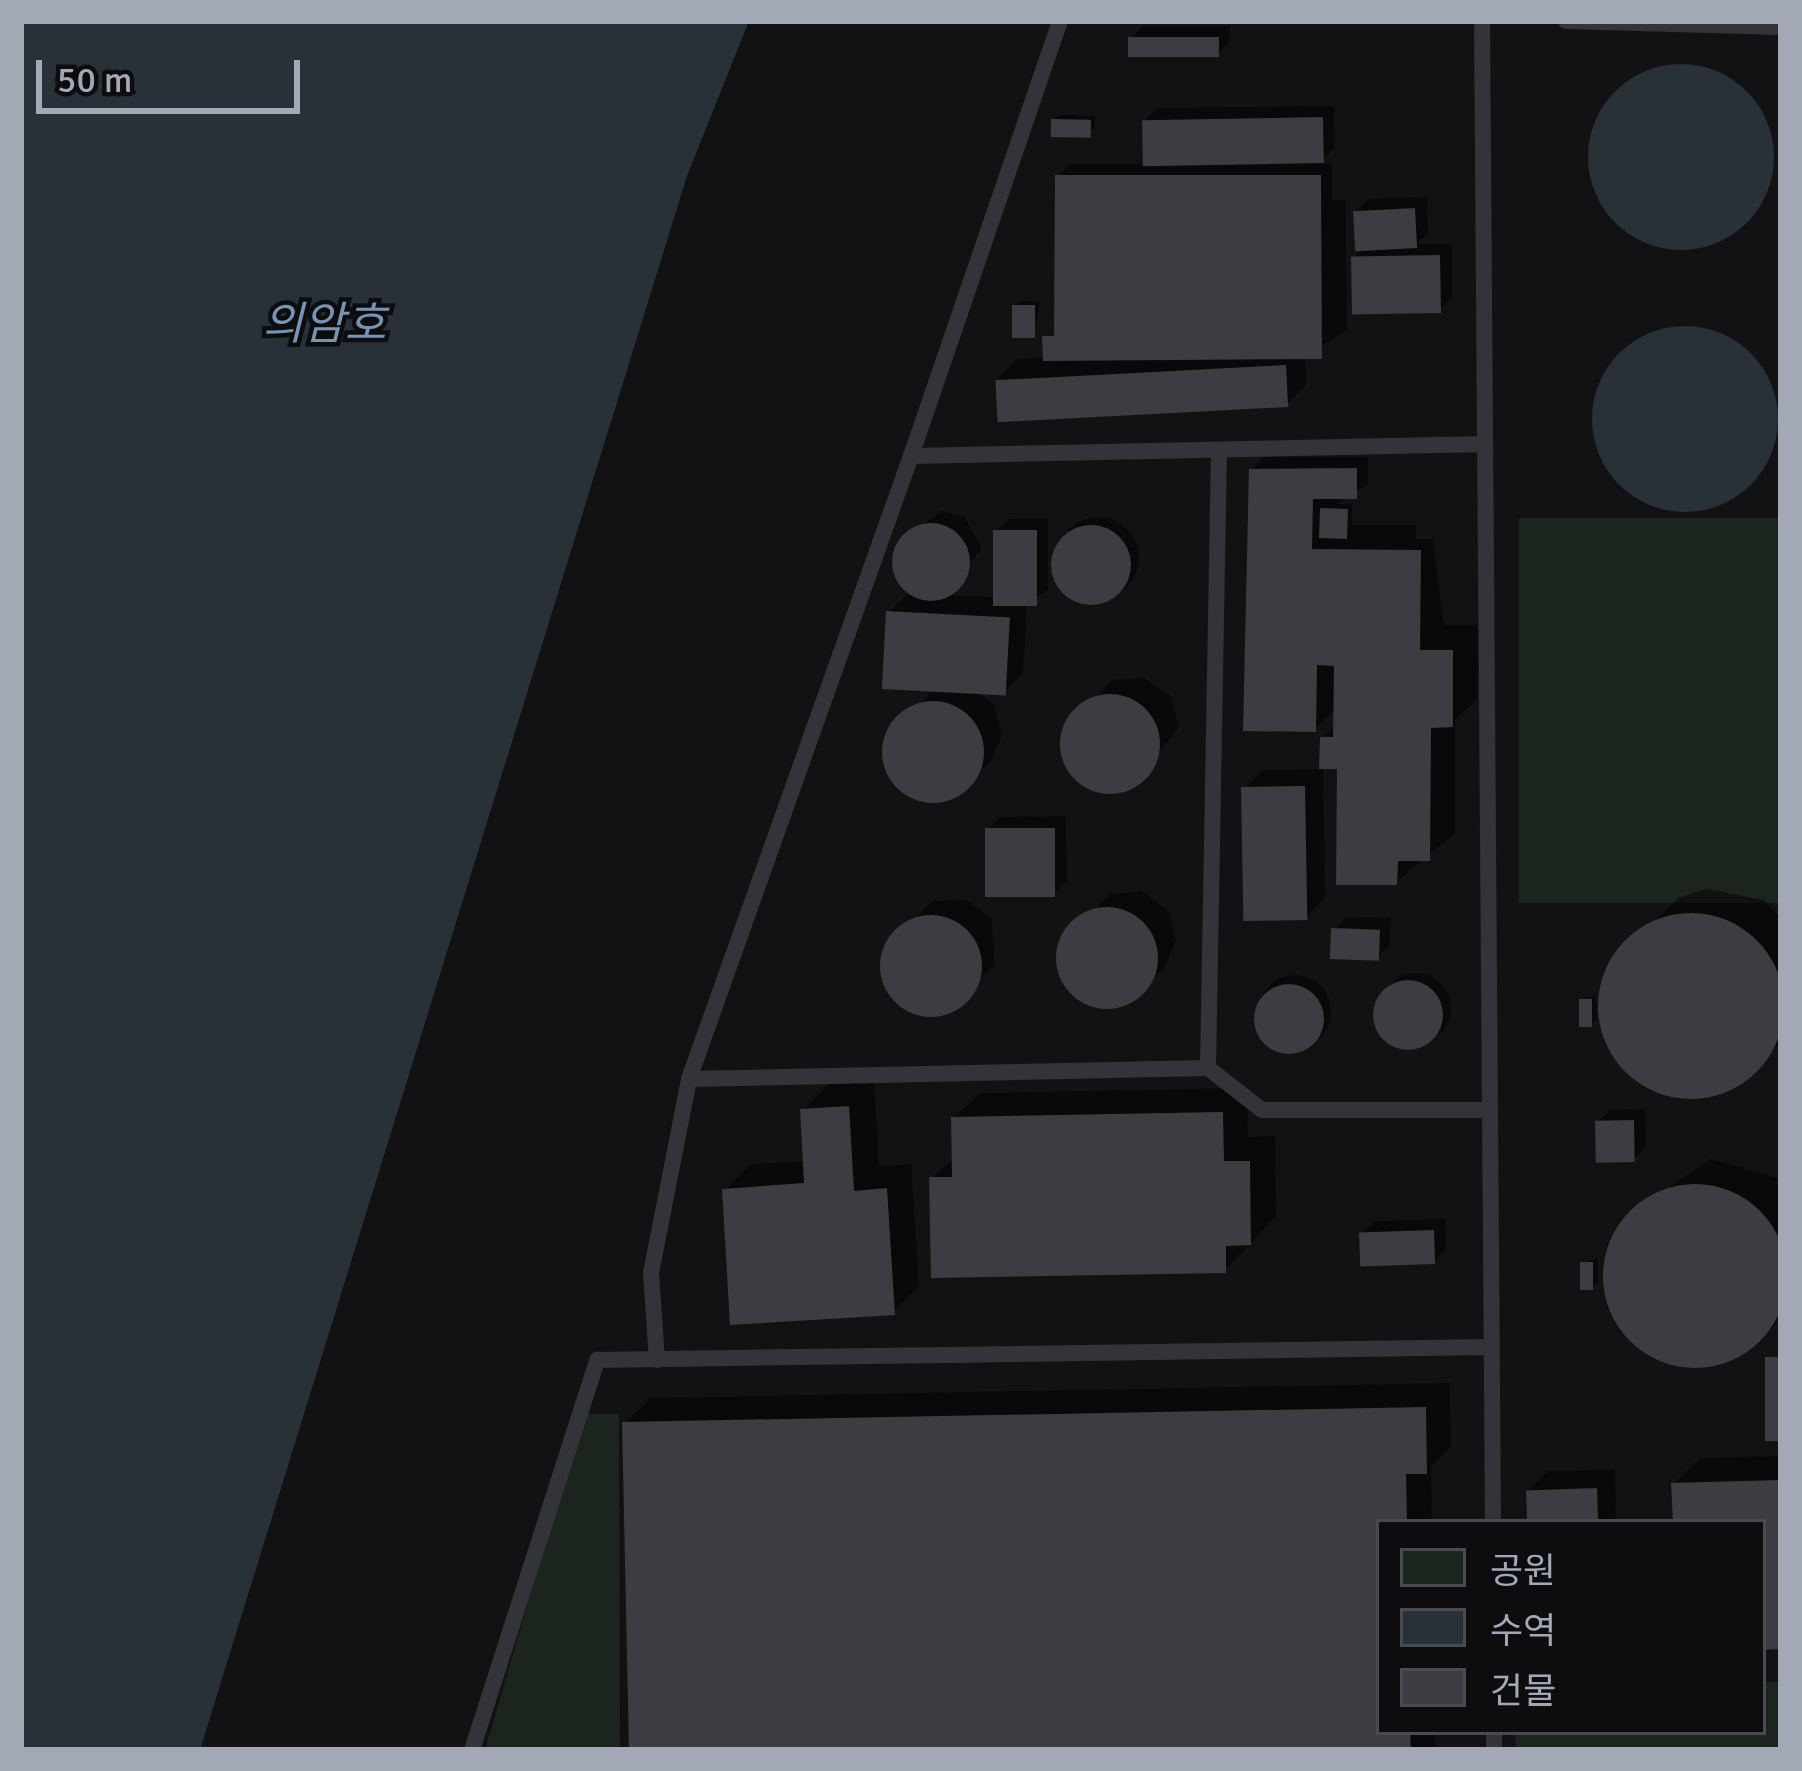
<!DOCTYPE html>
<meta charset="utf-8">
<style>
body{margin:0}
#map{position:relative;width:1802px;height:1771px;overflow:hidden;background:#121214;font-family:Signika,"Noto Sans KR",sans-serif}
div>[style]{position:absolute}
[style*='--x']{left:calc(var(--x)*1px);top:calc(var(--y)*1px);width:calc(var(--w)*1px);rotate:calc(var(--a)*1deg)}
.green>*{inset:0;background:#1c241e;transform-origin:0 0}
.water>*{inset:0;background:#283038}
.round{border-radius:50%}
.shadow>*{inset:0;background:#0007}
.building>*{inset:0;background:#3c3d42;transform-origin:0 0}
.service>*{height:16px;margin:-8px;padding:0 8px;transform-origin:8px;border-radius:8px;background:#333439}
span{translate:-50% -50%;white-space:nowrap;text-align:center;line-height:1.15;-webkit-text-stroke:9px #0d0d0f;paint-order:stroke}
.water-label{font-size:45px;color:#7794b3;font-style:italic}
.frame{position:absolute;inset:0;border:24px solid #a3a8b6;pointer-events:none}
.legend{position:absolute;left:1376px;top:1519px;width:390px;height:216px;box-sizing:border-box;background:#0d0d0f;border:3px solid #494b52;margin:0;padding:15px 21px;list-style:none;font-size:36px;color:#a3a8b6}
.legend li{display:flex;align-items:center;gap:24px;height:60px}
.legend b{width:60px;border:3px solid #494b52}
.scale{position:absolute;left:36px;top:60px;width:264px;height:54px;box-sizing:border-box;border:6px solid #a3a8b6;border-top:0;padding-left:15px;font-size:36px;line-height:42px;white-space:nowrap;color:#a3a8b6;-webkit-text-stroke:9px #0d0d0f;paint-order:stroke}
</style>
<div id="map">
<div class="green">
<i style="left:1519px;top:518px;width:262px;height:385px"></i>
<i style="clip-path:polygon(583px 1414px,619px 1414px,620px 1750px,485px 1750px)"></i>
<i style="clip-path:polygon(1763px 1682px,1781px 1682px,1781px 1750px,1516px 1750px,1515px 1732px,1763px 1732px)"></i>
</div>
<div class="water">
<i style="clip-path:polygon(21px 21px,749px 21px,687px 176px,200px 1750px,21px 1750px)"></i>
<i class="round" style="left:1588px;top:64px;width:186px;height:186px"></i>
<i class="round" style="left:1592px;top:326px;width:186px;height:186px"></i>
</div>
<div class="shadow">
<i style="clip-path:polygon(1144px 26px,1230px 26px,1229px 42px,1217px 55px,1131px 38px)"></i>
<i style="clip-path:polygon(1334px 106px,1335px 148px,1319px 163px,1332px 163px,1332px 200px,1346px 200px,1347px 330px,1305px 356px,1306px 385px,1287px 404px,998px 379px,1017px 359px,1046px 358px,1057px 326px,1058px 177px,1070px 164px,1146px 164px,1145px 120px,1158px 108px)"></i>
<i style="clip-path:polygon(1060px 115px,1095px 116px,1095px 129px,1054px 120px)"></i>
<i style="clip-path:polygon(1427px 197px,1428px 233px,1417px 244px,1452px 244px,1452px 297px,1439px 310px,1354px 257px,1364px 248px,1356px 212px,1368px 199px)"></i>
<i style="clip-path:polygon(1020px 301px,1040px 301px,1034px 334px,1015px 306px)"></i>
<i style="clip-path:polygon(1264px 457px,1368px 457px,1368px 484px,1337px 504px,1352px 504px,1352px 525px,1416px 525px,1416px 539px,1433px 539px,1444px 625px,1478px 625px,1477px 699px,1455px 720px,1455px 833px,1396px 882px,1340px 766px,1323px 766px,1325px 898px,1306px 917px,1244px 789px,1263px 770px,1322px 769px,1323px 738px,1336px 724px,1337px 708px,1315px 729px,1252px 470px)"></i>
<i style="clip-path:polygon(941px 511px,964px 517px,982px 548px,944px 595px,997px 597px,996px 531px,1009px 519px,1048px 519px,1048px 590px,1027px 603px,1023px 673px,1004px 692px,975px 691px,994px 704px,1002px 735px,989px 764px,927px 800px,891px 774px,886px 746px,934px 688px,889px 612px,909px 593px,932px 594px,898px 578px,898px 545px)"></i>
<i class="round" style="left:1057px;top:517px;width:82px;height:82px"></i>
<i style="clip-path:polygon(1144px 678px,1171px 696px,1179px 727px,1133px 786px,1104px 792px,1068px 766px,1063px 737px,1112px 680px)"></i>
<i style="clip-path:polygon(1066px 816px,1067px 881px,1054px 893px,988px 829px,1000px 817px)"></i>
<i style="clip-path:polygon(1706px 889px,1764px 900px,1781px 919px,1781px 1043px,1719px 1092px,1690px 1097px,1634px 1076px,1603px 1026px,1609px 967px,1678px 898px)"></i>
<i style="clip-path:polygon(1141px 891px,1168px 910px,1176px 941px,1163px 970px,1101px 1005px,1074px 993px,1060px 951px,1109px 894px)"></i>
<i style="clip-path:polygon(965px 899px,991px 918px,995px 965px,939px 1013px,910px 1009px,883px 974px,888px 944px,933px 901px)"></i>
<i style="clip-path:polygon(1346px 917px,1391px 918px,1390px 945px,1378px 957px,1334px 930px)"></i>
<i class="round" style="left:1381px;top:973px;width:70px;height:70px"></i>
<i class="round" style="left:1259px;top:975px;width:72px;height:72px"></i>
<i style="clip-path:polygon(1596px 995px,1597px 1019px,1591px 1024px,1582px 1000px)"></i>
<i style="clip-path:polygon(874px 1082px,879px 1166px,911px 1164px,919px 1286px,893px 1312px,725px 1190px,751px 1164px,806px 1161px,803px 1110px,829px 1084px)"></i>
<i style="clip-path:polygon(1247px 1088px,1248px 1137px,1275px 1136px,1276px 1216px,1225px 1270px,932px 1178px,955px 1156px,954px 1118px,980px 1093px)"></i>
<i style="clip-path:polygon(1645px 1109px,1646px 1147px,1634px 1159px,1598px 1122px,1611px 1110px)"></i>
<i style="clip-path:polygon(1711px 1159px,1781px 1179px,1781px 1318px,1751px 1348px,1694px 1366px,1639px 1346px,1608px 1296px,1614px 1238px,1631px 1213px)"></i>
<i style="clip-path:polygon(1445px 1219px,1446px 1249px,1434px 1261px,1362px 1233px,1375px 1221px)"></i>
<i style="clip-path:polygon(1598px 1258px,1598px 1282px,1592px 1287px,1583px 1263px)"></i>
<i style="clip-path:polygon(1450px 1383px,1451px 1446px,1431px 1466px,1432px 1522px,1379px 1522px,1379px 1732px,1435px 1732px,1436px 1750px,632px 1750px,625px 1423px,651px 1398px)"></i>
<i style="clip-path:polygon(1781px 1456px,1781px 1646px,1763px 1647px,1763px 1522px,1676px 1522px,1674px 1484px,1700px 1458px)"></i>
<i style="clip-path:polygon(1615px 1470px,1616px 1522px,1529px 1522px,1529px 1490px,1548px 1471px)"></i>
</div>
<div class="building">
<i style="left:1128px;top:37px;width:91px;height:20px"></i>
<i style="left:1323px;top:117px;width:46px;height:181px;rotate:89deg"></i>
<i style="left:1051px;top:119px;width:40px;height:18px;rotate:1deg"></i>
<i style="clip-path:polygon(1055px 175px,1321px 175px,1322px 359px,1043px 361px,1042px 336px,1054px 336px)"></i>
<i style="left:1415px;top:208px;width:40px;height:62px;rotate:87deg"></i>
<i style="left:1440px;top:255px;width:58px;height:89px;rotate:89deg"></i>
<i style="left:1012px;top:305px;width:23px;height:33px"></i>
<i style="left:1286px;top:365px;width:42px;height:291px;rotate:87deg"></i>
<i style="clip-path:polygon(1357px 468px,1357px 499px,1313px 499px,1312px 549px,1421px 550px,1420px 650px,1453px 650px,1453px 727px,1431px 728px,1430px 861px,1398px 861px,1397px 885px,1336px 885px,1337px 769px,1319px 769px,1320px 737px,1333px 737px,1334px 666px,1317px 665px,1316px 732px,1243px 731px,1249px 469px)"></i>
<i style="left:1320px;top:508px;width:28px;height:30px;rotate:2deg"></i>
<i class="round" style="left:892px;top:523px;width:78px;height:78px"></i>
<i class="round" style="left:1051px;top:525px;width:80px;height:80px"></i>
<i style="left:993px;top:530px;width:44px;height:76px"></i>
<i style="left:886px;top:611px;width:124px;height:78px;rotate:3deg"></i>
<i class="round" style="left:1060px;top:694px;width:100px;height:100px"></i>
<i class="round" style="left:882px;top:701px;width:102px;height:102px"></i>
<i style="left:1305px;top:786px;width:134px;height:64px;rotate:89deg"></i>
<i style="left:985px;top:828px;width:70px;height:69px"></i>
<i class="round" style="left:1056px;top:907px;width:102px;height:102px"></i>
<i class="round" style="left:1598px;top:913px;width:186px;height:186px"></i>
<i class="round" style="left:880px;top:915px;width:102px;height:102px"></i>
<i style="left:1331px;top:928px;width:49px;height:31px;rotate:2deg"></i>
<i class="round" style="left:1373px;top:980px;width:70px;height:70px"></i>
<i class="round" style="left:1254px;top:984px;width:70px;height:70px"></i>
<i style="left:1579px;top:999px;width:13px;height:28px"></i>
<i style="clip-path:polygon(849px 1106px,854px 1191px,887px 1188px,895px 1315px,730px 1325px,722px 1189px,804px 1183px,800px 1109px)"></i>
<i style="clip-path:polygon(1223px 1112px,1224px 1161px,1250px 1161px,1251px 1245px,1226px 1246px,1226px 1273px,931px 1278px,929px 1177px,952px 1177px,951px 1117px)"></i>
<i style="left:1634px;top:1120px;width:42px;height:39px;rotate:89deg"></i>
<i class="round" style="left:1603px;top:1184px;width:184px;height:184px"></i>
<i style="left:1434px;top:1230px;width:34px;height:75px;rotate:88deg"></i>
<i style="left:1580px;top:1262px;width:13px;height:28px"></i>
<i style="left:1765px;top:1357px;width:16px;height:84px"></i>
<i style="clip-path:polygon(1426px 1407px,1427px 1474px,1406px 1474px,1407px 1522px,1379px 1522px,1379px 1732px,1410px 1732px,1411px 1750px,629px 1750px,622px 1422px)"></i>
<i style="clip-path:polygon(1781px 1480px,1781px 1649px,1763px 1650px,1763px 1522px,1673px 1522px,1671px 1483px)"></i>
<i style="left:1597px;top:1488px;width:34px;height:71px;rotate:88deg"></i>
</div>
<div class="service">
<i style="--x:1060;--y:21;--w:460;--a:108.9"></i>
<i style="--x:911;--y:456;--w:574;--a:-1.2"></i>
<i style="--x:1482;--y:21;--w:1501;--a:89.58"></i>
<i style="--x:1566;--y:21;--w:215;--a:1.6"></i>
<i style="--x:1208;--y:1068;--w:618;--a:-88.98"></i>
<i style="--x:689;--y:1079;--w:519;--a:-1.21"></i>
<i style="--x:1208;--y:1068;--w:68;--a:37.9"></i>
<i style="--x:1262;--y:1110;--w:228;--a:0"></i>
<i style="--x:657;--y:1360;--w:87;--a:-93.9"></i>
<i style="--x:651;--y:1273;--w:198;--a:-78.9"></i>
<i style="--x:689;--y:1079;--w:661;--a:-70.39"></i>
<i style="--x:1494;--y:1732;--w:18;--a:90"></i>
<i style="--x:472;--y:1750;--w:410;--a:-72.2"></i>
<i style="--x:597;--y:1360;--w:894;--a:-0.83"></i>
</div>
<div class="water-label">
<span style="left:324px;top:325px">의암호</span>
</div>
<div class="frame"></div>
<ul class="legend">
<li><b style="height:33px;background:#1c241e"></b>공원</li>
<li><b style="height:33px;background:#283038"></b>수역</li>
<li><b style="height:33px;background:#3c3d42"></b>건물</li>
</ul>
<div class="scale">50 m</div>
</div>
